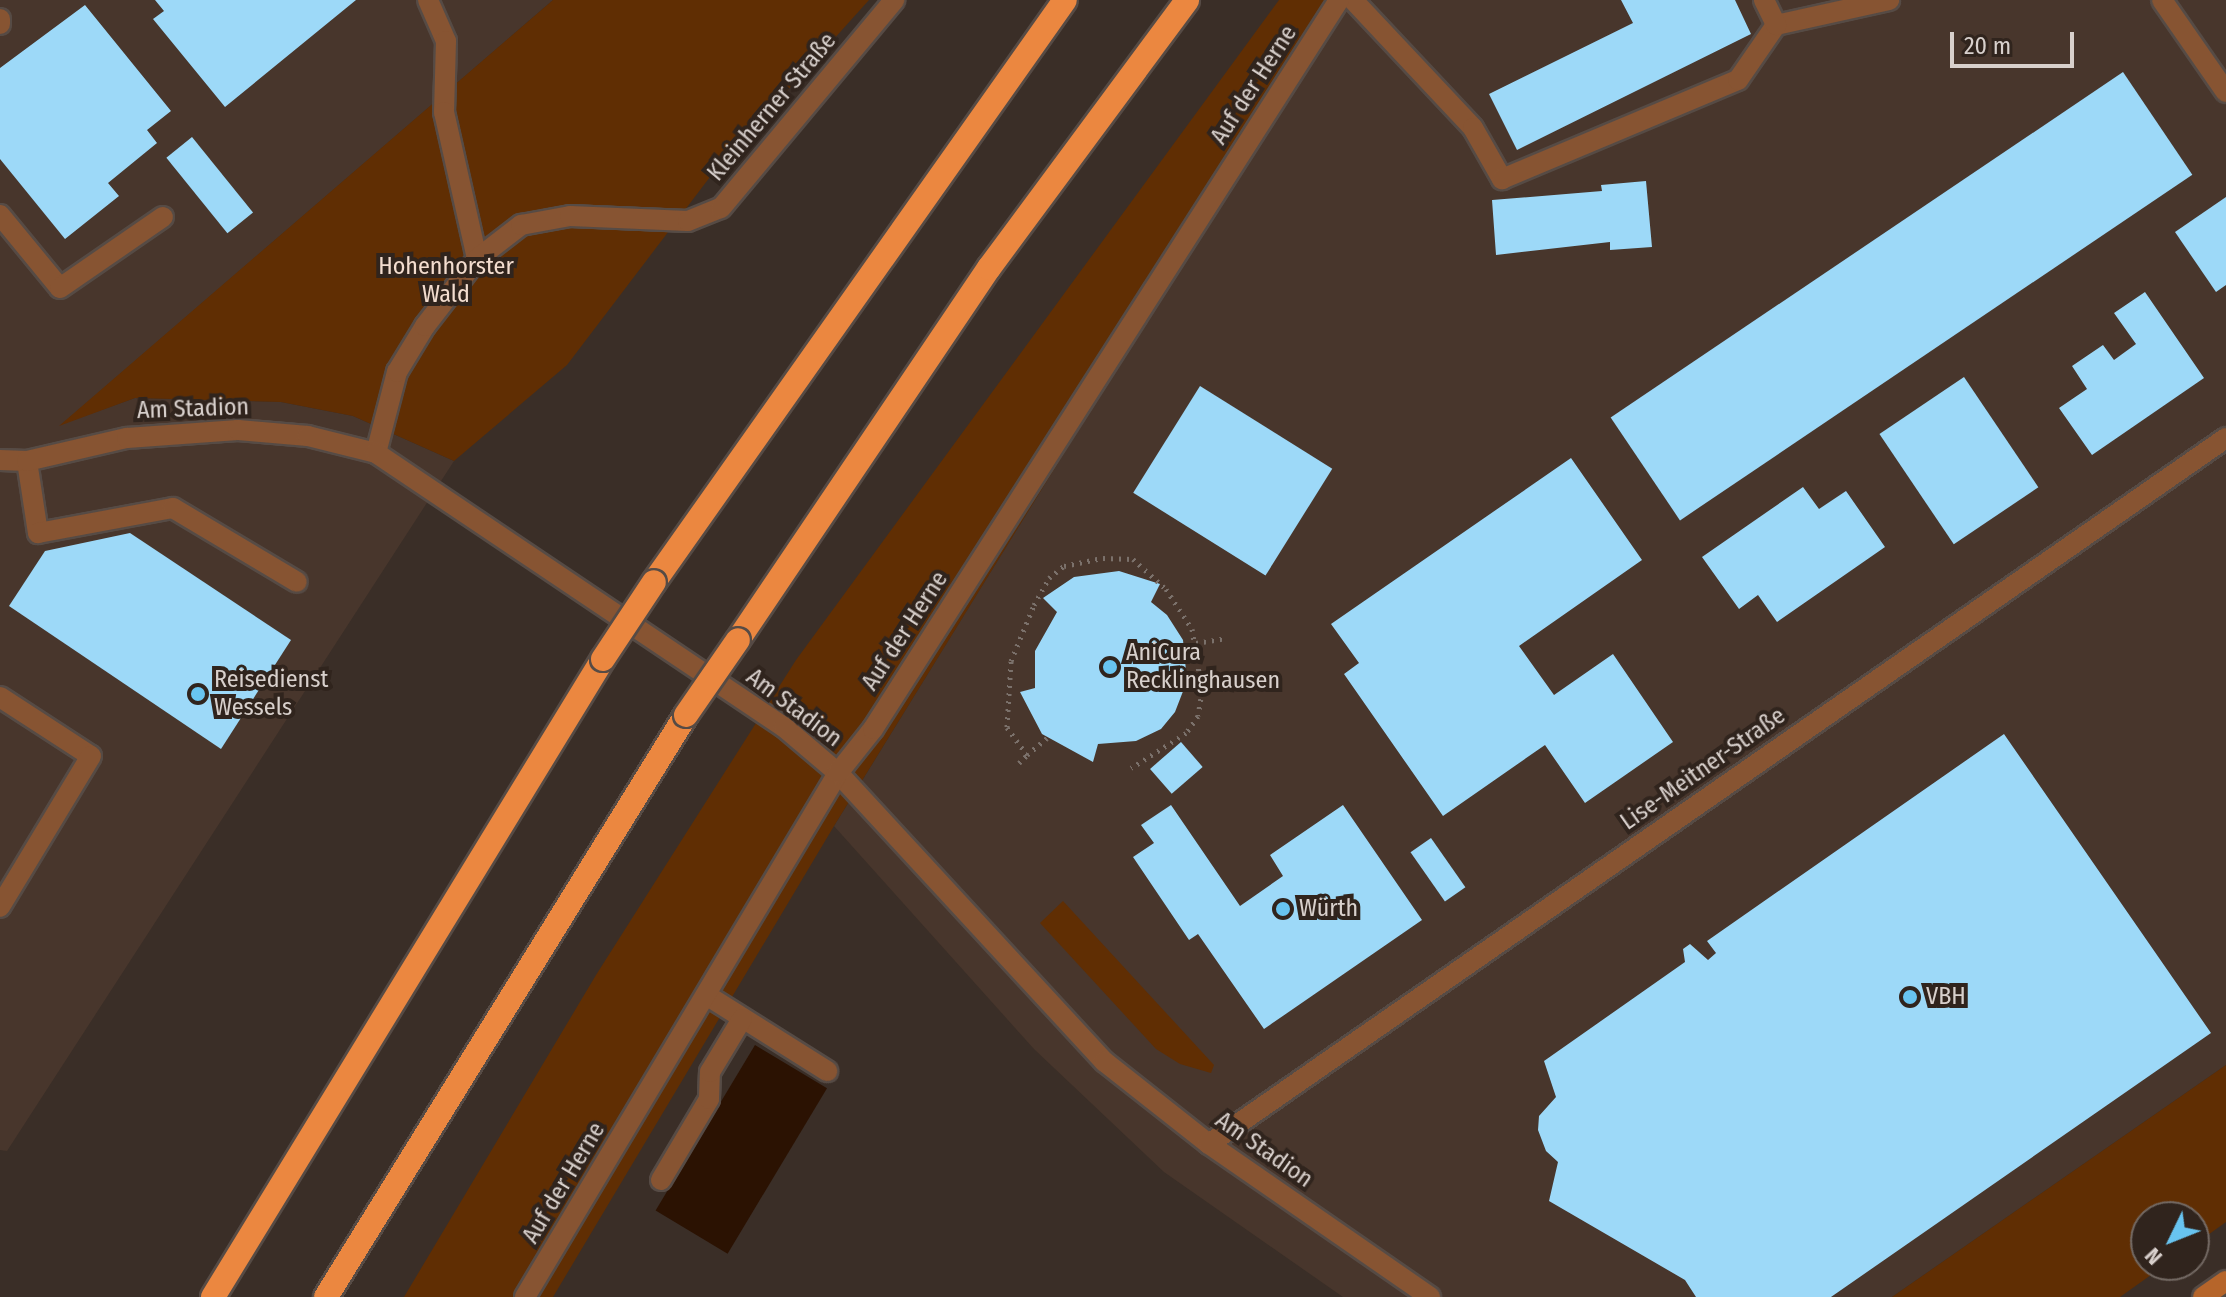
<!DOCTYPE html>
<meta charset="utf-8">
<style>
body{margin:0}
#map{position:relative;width:2226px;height:1297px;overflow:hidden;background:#3a2e27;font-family:"Fira Sans Condensed",sans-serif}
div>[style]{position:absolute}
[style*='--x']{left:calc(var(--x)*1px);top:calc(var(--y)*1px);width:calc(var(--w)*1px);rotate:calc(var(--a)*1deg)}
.built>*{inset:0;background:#48362c}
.green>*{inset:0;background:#602e03}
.water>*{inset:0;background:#2b1202;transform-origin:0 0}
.building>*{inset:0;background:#9dd9f8;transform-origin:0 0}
.path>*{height:5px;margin-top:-2.5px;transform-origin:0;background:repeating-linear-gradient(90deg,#7b716b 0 2px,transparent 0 8px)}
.roads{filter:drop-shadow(2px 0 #564b45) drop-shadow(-2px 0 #564b45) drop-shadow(0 2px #564b45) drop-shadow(0 -2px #564b45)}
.lane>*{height:20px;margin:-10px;padding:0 10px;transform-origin:10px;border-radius:10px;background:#875432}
.street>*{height:20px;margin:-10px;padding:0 10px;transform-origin:10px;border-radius:10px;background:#875432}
.secondary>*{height:20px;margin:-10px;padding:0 10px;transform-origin:10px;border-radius:10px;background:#b6652a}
.highway>*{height:24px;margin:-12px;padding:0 12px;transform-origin:12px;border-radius:12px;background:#eb8740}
.bridges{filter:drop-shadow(2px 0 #564b45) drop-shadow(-2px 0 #564b45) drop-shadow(0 2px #564b45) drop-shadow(0 -2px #564b45)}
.highway-bridge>*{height:24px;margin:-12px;padding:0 12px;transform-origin:12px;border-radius:12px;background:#eb8740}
.dots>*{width:22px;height:22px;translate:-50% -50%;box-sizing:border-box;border:4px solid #30241d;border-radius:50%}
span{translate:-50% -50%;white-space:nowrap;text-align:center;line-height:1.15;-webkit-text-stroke:8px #30241d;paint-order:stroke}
.street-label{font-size:24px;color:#d8d0cc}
.park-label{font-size:24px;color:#f3ddcf}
.poi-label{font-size:24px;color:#d8d0cc}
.left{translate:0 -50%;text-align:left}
.north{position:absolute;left:2130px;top:1201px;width:80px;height:80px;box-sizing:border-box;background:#30241d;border:2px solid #736963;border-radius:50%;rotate:227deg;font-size:22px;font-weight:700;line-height:32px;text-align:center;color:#d8d0cc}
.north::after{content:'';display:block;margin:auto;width:28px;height:36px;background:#68c4f0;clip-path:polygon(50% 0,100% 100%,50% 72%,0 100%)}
.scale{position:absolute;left:1950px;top:32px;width:124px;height:36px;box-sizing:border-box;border:4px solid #d8d0cc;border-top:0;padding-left:10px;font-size:24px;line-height:28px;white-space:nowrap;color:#d8d0cc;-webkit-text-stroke:6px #30241d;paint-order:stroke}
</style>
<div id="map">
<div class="built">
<i style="clip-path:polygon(0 0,553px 0,62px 424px,135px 398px,281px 402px,353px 416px,454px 461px,7px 1151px,0 1150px)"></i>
<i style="clip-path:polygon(1353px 0,2226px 0,2226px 1065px,1892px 1297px,1343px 1297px,1164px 1172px,1034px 1049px,834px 826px,1314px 48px)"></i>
</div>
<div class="green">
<i style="clip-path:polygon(553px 0,869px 0,713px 173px,567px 365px,454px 461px,353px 416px,281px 402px,135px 398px,59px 426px)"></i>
<i style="clip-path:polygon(1279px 0,1353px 0,1314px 48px,834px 826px,553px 1297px,404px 1297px,596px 975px,796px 660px)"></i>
<i style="clip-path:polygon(1063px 901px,1214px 1065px,1211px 1073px,1180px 1064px,1156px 1049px,1040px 923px)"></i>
<i style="clip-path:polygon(2226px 1065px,2226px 1222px,2194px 1245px,2194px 1217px,2146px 1217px,2146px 1265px,2165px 1265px,2120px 1297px,1892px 1297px)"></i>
</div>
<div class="water">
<i style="left:755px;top:1045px;width:84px;height:193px;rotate:31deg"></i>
</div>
<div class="building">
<i style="clip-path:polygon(155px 0,356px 0,225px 107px,153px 19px,164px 11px)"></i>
<i style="clip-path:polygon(1621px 0,1735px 0,1751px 34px,1517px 150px,1489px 94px,1633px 23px)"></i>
<i style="clip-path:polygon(85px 5px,171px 111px,147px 130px,157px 143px,108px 183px,119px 196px,65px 239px,0 159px,0 68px)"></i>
<i style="left:2123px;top:72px;width:124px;height:618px;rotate:56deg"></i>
<i style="left:192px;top:137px;width:97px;height:33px;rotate:51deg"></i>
<i style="clip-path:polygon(1646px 181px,1652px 247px,1610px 250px,1610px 242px,1496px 255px,1492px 200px,1602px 191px,1601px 185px)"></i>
<i style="clip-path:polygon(2226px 197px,2226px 285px,2216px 292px,2175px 232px)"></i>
<i style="clip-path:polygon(2145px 292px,2204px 378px,2092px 455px,2059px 408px,2087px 389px,2072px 366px,2103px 345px,2114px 360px,2136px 344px,2114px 313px)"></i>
<i style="left:1964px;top:377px;width:133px;height:102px;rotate:56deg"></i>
<i style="left:1200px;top:386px;width:156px;height:126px;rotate:32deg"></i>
<i style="clip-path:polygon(1571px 458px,1642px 560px,1519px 646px,1554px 695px,1613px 654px,1673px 742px,1585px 803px,1545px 745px,1443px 816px,1344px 674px,1359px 663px,1331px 624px)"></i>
<i style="clip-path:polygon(1803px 487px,1819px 509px,1846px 491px,1885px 547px,1777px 622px,1758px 595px,1739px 609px,1702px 557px)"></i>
<i style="clip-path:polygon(130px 533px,291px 640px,221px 749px,9px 606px,45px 551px)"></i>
<i style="clip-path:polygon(1119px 571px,1160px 584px,1151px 602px,1167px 615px,1183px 640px,1187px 681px,1175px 712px,1161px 729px,1136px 741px,1098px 744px,1093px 762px,1042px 734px,1020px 692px,1035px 688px,1035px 651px,1057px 612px,1043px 598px,1074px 577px)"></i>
<i style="clip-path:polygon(2004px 734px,2211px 1033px,1831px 1297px,1696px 1297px,1685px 1280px,1549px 1201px,1558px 1162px,1546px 1151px,1538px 1130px,1539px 1116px,1556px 1097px,1544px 1061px,1685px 962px,1683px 949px,1690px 944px,1708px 960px,1716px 953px,1707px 941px)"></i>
<i style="left:1181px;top:742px;width:33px;height:41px;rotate:49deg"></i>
<i style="clip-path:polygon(1171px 805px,1240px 906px,1283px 876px,1270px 855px,1343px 805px,1422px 920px,1264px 1029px,1198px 934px,1189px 940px,1133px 857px,1154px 843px,1141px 825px)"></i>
<i style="left:1431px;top:838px;width:60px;height:25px;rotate:55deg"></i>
</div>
<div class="path">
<i style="--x:1196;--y:643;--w:31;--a:-9"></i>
<i style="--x:1047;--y:738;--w:26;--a:140"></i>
<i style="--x:1027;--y:755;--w:34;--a:-126"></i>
<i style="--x:1007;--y:727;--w:66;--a:-86.5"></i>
<i style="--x:1011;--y:661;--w:61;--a:-67.7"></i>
<i style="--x:1034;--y:605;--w:31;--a:-61"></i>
<i style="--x:1049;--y:578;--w:19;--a:-39"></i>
<i style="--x:1064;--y:566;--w:40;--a:-12"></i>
<i style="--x:1103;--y:558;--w:30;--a:2"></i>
<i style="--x:1133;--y:559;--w:45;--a:42.3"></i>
<i style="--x:1166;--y:589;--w:48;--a:57"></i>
<i style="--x:1192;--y:629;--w:63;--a:80.8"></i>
<i style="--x:1202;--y:691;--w:25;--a:99"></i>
<i style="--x:1198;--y:716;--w:21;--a:125"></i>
<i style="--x:1186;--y:733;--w:65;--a:147.5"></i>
<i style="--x:1019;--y:763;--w:11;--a:-45"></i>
</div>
<div class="roads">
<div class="lane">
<i style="--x:428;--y:0;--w:45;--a:66.3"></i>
<i style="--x:446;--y:41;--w:71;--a:91.6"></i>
<i style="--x:444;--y:112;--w:151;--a:77.3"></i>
<i style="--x:1353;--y:0;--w:175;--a:46.8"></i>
<i style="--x:1473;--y:128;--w:59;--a:60.4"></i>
<i style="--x:1502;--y:179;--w:256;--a:-22.8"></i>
<i style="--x:1738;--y:80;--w:67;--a:-55.4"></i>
<i style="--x:1776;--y:25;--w:116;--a:-12.5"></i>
<i style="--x:1764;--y:0;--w:28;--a:64"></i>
<i style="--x:0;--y:19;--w:5;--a:90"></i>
<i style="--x:0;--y:215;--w:94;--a:50.6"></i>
<i style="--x:60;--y:288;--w:125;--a:-34.6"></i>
<i style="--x:27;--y:461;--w:73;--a:81.3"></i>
<i style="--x:38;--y:533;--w:137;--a:-10.5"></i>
<i style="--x:173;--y:508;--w:144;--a:30.8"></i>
<i style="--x:0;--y:697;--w:108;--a:33"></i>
<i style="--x:91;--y:756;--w:176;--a:121.1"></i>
<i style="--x:708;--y:996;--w:141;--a:32.2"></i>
<i style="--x:661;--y:1180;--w:94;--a:-59.3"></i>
<i style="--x:709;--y:1099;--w:27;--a:-88"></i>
<i style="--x:710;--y:1072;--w:62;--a:-58.9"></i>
</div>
<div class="street">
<i style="--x:2162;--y:0;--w:112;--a:55.2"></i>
<i style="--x:376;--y:453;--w:84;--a:-75.5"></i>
<i style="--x:397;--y:372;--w:54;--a:-58.7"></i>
<i style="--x:425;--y:326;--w:85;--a:-52.2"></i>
<i style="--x:477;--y:259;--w:56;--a:-37.7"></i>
<i style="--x:521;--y:225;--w:50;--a:-10.4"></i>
<i style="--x:570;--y:216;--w:118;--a:2.4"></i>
<i style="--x:688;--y:221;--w:35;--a:-22"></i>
<i style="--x:721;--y:208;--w:271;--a:-50.2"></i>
<i style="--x:0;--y:460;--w:27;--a:2"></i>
<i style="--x:27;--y:461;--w:103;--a:-13"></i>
<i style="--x:127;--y:438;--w:111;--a:-4.1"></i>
<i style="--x:238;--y:430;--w:70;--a:4.9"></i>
<i style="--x:308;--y:436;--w:70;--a:14"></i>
<i style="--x:376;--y:453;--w:491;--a:33.9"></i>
<i style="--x:784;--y:727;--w:71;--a:40.4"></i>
<i style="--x:838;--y:773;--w:393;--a:47.3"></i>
<i style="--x:1105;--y:1062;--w:132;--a:38.3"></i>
<i style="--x:1209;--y:1144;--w:269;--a:34.7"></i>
<i style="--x:1209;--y:1144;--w:1238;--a:-34.77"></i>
<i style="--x:525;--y:1297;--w:610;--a:-59.15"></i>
<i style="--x:838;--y:773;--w:56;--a:-51.5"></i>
<i style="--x:873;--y:729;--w:865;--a:-57.41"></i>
</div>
<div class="secondary">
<i style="--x:2203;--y:1297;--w:28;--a:-35"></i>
</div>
<div class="highway">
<i style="--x:654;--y:582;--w:712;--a:-54.77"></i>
<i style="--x:738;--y:640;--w:449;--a:-56"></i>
<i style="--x:989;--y:268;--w:333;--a:-53.5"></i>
<i style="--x:213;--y:1297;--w:748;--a:-58.56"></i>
<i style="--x:326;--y:1297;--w:684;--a:-58.26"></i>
</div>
</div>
<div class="bridges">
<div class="highway-bridge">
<i style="--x:603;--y:659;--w:92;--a:-56.5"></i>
<i style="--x:686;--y:715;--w:91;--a:-55.3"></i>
</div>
</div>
<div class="dots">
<i style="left:1110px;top:667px;background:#68c4f0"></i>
<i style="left:198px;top:694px;background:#68c4f0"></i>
<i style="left:1283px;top:909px;background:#68c4f0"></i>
<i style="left:1910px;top:997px;background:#68c4f0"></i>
</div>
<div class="street-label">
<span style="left:1254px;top:85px;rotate:-57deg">Auf der Herne</span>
<span style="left:772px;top:107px;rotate:-50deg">Kleinherner Straße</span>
<span style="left:193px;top:409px;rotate:-2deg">Am Stadion</span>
<span style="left:905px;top:631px;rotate:-57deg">Auf der Herne</span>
<span style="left:794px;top:708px;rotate:37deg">Am Stadion</span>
<span style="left:1703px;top:769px;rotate:-35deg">Lise-Meitner-Straße</span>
<span style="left:1264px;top:1150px;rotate:35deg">Am Stadion</span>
<span style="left:564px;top:1183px;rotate:-59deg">Auf der Herne</span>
</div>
<div class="park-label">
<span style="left:446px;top:281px">Hohenhorster<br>Wald</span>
</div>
<div class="poi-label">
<span class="left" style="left:1126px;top:667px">AniCura<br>Recklinghausen</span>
<span class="left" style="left:214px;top:694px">Reisedienst<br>Wessels</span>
<span class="left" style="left:1299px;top:909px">Würth</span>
<span class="left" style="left:1926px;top:997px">VBH</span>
</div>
<div class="north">N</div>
<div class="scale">20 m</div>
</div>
